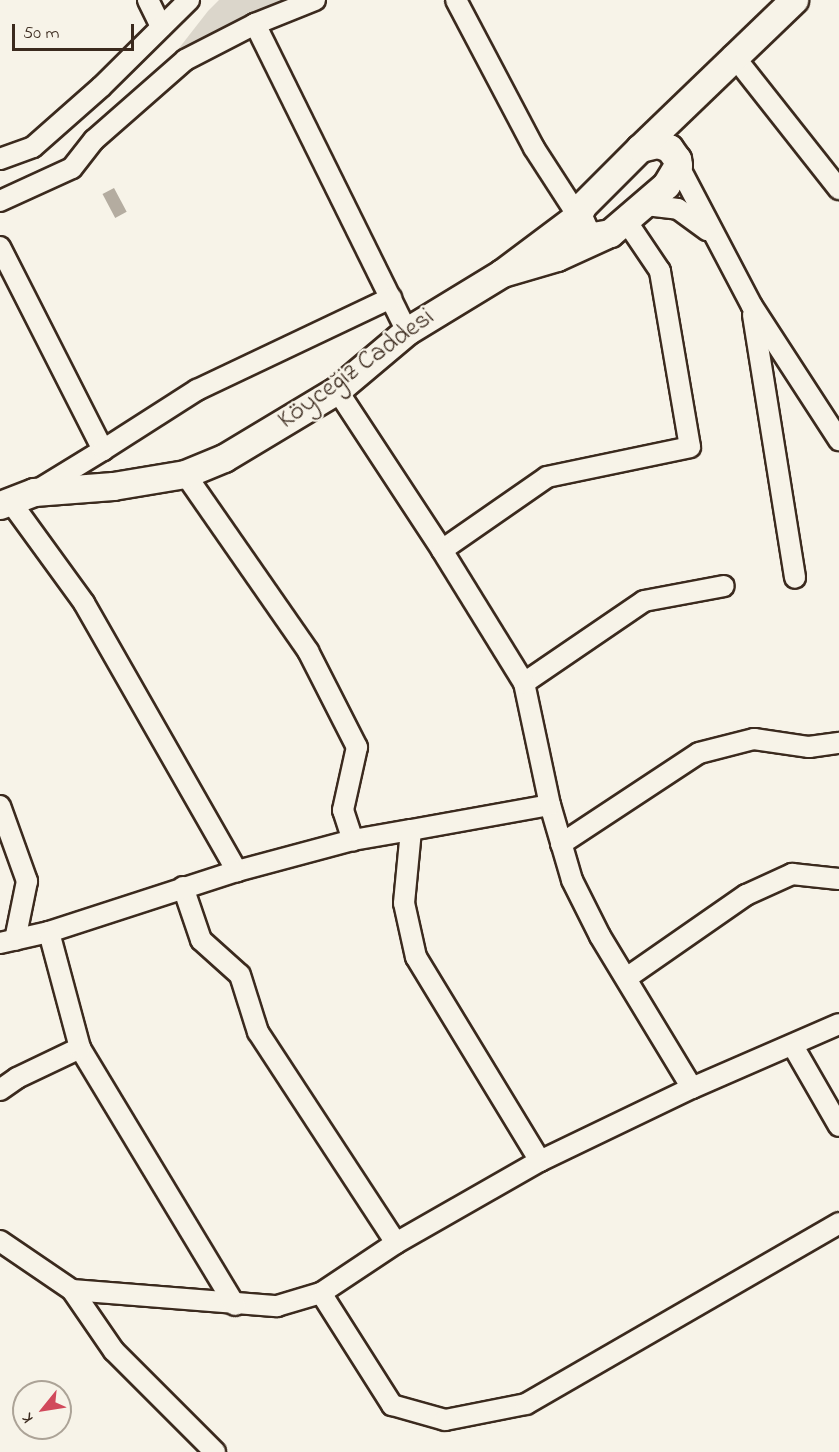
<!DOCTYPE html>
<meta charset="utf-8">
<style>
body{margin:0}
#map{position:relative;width:839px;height:1452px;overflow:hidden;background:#f7f3e8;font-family:"Indie Flower",sans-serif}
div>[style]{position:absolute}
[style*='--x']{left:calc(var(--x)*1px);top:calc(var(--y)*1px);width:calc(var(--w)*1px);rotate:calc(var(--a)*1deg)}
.green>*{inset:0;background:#dbd6cb}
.water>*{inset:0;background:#b4aca0;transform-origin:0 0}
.roads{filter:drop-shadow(2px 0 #3b2a1e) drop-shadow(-2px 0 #3b2a1e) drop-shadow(0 2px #3b2a1e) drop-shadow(0 -2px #3b2a1e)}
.street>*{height:20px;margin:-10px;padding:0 10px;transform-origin:10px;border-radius:10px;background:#f7f3e8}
.secondary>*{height:27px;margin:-13.5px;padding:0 13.5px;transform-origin:13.5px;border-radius:13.5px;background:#f7f3e8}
span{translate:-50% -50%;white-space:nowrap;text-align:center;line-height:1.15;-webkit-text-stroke:4.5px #f7f3e8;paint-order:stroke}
.street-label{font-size:26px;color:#3b2a1e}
.north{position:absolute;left:12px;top:1380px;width:60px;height:60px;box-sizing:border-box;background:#f7f3e8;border:2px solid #aca397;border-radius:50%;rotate:240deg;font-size:16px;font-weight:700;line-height:24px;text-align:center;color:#3b2a1e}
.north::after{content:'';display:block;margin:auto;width:21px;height:27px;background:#d1495b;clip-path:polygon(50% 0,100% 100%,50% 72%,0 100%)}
.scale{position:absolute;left:12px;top:24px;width:122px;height:27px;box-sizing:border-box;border:3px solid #3b2a1e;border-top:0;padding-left:8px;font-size:18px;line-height:21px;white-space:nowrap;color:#3b2a1e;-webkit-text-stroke:4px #f7f3e8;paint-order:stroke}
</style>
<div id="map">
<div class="green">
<i style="clip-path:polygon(219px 0,293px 0,169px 61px,208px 11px)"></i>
</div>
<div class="water">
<i style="left:114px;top:188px;width:27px;height:13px;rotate:62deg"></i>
</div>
<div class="roads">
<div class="street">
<i style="--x:148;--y:0;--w:30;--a:64"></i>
<i style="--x:315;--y:0;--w:65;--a:158.2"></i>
<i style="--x:255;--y:24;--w:343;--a:63.7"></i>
<i style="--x:456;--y:0;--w:167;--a:62.2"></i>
<i style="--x:534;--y:148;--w:81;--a:57.1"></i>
<i style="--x:733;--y:55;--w:171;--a:51.7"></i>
<i style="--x:0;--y:159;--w:35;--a:-20"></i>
<i style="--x:33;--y:147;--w:91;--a:-41.4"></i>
<i style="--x:101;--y:87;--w:124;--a:-44.7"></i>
<i style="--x:678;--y:165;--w:159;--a:62.3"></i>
<i style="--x:752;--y:306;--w:160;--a:57"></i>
<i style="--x:0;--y:201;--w:79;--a:-24.6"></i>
<i style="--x:72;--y:168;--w:36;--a:-52"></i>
<i style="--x:94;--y:140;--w:121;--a:-41.3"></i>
<i style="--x:185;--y:60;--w:79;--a:-27.2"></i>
<i style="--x:646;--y:205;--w:32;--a:7"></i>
<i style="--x:678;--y:209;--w:36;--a:36"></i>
<i style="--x:0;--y:247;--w:228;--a:63.1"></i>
<i style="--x:103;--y:450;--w:79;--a:148.5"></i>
<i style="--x:753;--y:315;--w:266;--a:80.9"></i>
<i style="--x:337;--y:390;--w:191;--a:56.7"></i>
<i style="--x:442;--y:550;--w:128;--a:-34.8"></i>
<i style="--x:547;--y:477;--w:146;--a:-11.8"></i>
<i style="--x:690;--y:447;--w:179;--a:-99.7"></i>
<i style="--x:660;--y:271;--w:59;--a:-124"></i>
<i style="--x:103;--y:450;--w:112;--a:-32.6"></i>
<i style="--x:197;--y:390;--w:215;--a:-25.4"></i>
<i style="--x:185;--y:474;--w:216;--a:55.2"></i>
<i style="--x:308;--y:651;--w:108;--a:63"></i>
<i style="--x:357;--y:747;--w:65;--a:102.5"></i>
<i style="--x:343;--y:810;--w:32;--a:72"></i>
<i style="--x:353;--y:840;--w:59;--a:-9.8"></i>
<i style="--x:10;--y:501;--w:126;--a:54"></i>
<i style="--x:84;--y:603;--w:309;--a:60.3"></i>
<i style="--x:237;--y:871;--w:120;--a:-15"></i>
<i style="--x:524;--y:683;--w:145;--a:-34.3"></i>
<i style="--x:644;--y:601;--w:81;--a:-10.6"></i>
<i style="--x:0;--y:806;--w:80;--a:70.2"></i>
<i style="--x:27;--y:881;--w:60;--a:101.5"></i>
<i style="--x:561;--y:844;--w:165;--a:-33.4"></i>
<i style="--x:699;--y:753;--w:57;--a:-14.3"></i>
<i style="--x:754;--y:739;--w:56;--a:8.3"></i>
<i style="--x:809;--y:747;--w:30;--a:-8"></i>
<i style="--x:183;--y:887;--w:56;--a:71.2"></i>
<i style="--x:201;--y:940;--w:52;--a:41.9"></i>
<i style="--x:240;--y:975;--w:60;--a:72.5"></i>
<i style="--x:258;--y:1032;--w:252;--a:56.8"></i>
<i style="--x:0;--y:943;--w:50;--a:-12.7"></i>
<i style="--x:628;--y:977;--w:144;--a:-34.8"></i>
<i style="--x:746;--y:895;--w:51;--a:-24.5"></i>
<i style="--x:792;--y:874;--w:47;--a:6.1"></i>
<i style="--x:793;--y:1046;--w:92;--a:60.1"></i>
<i style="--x:692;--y:1088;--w:160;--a:-23.5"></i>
<i style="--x:0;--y:1090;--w:21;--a:-35"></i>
<i style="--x:17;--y:1078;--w:70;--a:-25.5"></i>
<i style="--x:540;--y:1161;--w:239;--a:-121.3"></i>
<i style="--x:416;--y:957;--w:55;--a:-102.5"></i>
<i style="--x:404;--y:903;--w:73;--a:-84.5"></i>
<i style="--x:411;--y:830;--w:141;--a:-10.2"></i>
<i style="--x:0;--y:1241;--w:87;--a:34.2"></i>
<i style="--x:72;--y:1290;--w:74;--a:55.5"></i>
<i style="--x:114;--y:1351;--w:143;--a:45"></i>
<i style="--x:72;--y:1290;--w:206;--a:4.5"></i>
<i style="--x:277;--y:1306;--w:46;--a:-16.5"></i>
<i style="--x:321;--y:1293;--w:90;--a:-33.7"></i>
<i style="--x:396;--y:1243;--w:166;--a:-29.7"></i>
<i style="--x:540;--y:1161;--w:169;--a:-25.7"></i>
<i style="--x:692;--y:1088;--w:178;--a:-121.2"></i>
<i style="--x:600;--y:936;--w:63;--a:-116.6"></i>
<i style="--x:572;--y:880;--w:78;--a:-106.3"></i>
<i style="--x:550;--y:805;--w:125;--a:-102"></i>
<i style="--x:524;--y:683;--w:156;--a:-121.7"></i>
<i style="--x:321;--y:1293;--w:133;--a:57.6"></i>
<i style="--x:392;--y:1405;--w:55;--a:15.8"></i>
<i style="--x:445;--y:1420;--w:83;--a:-11.2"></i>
<i style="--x:526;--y:1404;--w:362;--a:-30"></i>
<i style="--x:235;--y:1305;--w:300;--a:-121.1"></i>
<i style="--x:80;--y:1048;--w:120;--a:-105"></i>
<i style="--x:49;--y:932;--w:198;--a:-18"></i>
</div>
<div class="secondary">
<i style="--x:658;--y:144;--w:12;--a:20"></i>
<i style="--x:669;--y:148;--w:14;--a:54"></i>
<i style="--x:677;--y:159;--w:6;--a:81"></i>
<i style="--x:678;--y:165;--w:23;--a:121"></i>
<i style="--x:666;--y:185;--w:74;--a:139.4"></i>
<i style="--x:610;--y:233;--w:17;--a:170"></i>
<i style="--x:593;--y:236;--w:9;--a:-153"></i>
<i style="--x:585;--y:232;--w:17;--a:-114"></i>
<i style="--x:578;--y:216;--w:11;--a:-68"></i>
<i style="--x:582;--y:206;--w:82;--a:-45"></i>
<i style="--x:640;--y:148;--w:18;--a:-13"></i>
<i style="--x:640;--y:148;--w:214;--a:-43.9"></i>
<i style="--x:578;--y:216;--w:95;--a:143.1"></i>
<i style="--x:502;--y:273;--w:57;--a:-16.2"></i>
<i style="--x:557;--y:257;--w:53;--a:-24.6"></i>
<i style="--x:0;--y:505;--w:36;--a:-21"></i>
<i style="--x:34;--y:492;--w:79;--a:-4.3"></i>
<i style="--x:113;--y:486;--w:73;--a:-9.5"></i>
<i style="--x:185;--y:474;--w:42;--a:-22.3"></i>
<i style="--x:224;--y:458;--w:132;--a:-31"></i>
<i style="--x:337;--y:390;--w:92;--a:-40.1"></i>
<i style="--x:407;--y:331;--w:111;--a:-31.4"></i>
</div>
</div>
<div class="street-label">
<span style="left:357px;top:370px;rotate:-36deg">Köyceğiz Caddesi</span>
</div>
<div class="north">K</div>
<div class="scale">50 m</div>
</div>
